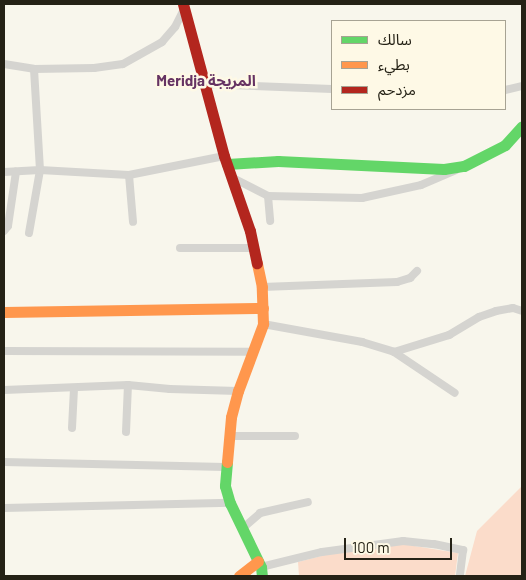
<!DOCTYPE html>
<meta charset="utf-8">
<style>
body{margin:0}
#map{position:relative;width:526px;height:580px;overflow:hidden;background:#f8f6ec;font-family:Barlow,"Noto Sans Arabic",sans-serif}
div>[style]{position:absolute}
[style*='--x']{left:calc(var(--x)*1px);top:calc(var(--y)*1px);width:calc(var(--w)*1px);rotate:calc(var(--a)*1deg)}
.green>*{inset:0;background:#fbdcca}
.street>*{height:8px;margin:-4px;padding:0 4px;transform-origin:4px;border-radius:4px;background:#d5d4d0}
.fast>*{height:11px;margin:-5.5px;padding:0 5.5px;transform-origin:5.5px;border-radius:5.5px;background:#63d668}
.slow>*{height:11px;margin:-5.5px;padding:0 5.5px;transform-origin:5.5px;border-radius:5.5px;background:#ff974d}
.jam>*{height:11px;margin:-5.5px;padding:0 5.5px;transform-origin:5.5px;border-radius:5.5px;background:#b3261e}
span{translate:-50% -50%;white-space:nowrap;text-align:center;line-height:1.15;-webkit-text-stroke:5px #fef9e6;paint-order:stroke}
.quarter-label{font-size:15px;color:#663363;font-weight:700}
.frame{position:absolute;inset:0;border:5px solid #252216;pointer-events:none}
.legend{position:absolute;left:331px;top:20px;width:175px;height:90px;box-sizing:border-box;background:#fef9e6;border:1px solid #a7a393;margin:0;padding:6px 9px;list-style:none;font-size:15px;color:#252216}
.legend li{display:flex;align-items:center;gap:10px;height:25px}
.legend b{width:25px;border:1px solid #a7a393}
.scale{position:absolute;left:344px;top:538px;width:108px;height:22px;box-sizing:border-box;border:2px solid #252216;border-top:0;padding-left:6px;font-size:15px;line-height:18px;white-space:nowrap;color:#252216;-webkit-text-stroke:4px #fef9e6;paint-order:stroke}
</style>
<div id="map">
<div class="green">
<i style="clip-path:polygon(522px 486px,522px 576px,465px 576px,477px 531px)"></i>
<i style="clip-path:polygon(402px 544px,458px 553px,455px 576px,299px 576px,298px 562px,329px 554px)"></i>
</div>
<div class="street">
<i style="--x:4;--y:64;--w:30;--a:9"></i>
<i style="--x:34;--y:69;--w:60;--a:-1"></i>
<i style="--x:94;--y:68;--w:29;--a:-8"></i>
<i style="--x:123;--y:64;--w:45;--a:-29.4"></i>
<i style="--x:162;--y:42;--w:20;--a:-49"></i>
<i style="--x:175;--y:27;--w:20;--a:-63"></i>
<i style="--x:203;--y:84;--w:129;--a:2.2"></i>
<i style="--x:505;--y:90;--w:17;--a:-13"></i>
<i style="--x:4;--y:172;--w:36;--a:-3"></i>
<i style="--x:40;--y:170;--w:89;--a:3.2"></i>
<i style="--x:129;--y:175;--w:97;--a:-11.3"></i>
<i style="--x:129;--y:175;--w:47;--a:85.1"></i>
<i style="--x:233;--y:178;--w:39;--a:27"></i>
<i style="--x:268;--y:196;--w:94;--a:1.2"></i>
<i style="--x:362;--y:198;--w:60;--a:-12.4"></i>
<i style="--x:421;--y:185;--w:38;--a:-23"></i>
<i style="--x:268;--y:196;--w:25;--a:85"></i>
<i style="--x:4;--y:231;--w:6;--a:-51"></i>
<i style="--x:8;--y:226;--w:55;--a:-81.6"></i>
<i style="--x:29;--y:233;--w:64;--a:-80.1"></i>
<i style="--x:40;--y:170;--w:101;--a:-93.4"></i>
<i style="--x:180;--y:248;--w:74;--a:0"></i>
<i style="--x:262;--y:287;--w:135;--a:-2.1"></i>
<i style="--x:397;--y:282;--w:14;--a:-17"></i>
<i style="--x:410;--y:278;--w:10;--a:-45"></i>
<i style="--x:263;--y:324;--w:101;--a:10.3"></i>
<i style="--x:362;--y:342;--w:34;--a:17"></i>
<i style="--x:394;--y:352;--w:73;--a:33.9"></i>
<i style="--x:4;--y:351;--w:249;--a:0.2"></i>
<i style="--x:394;--y:352;--w:58;--a:-17.2"></i>
<i style="--x:449;--y:335;--w:35;--a:-31"></i>
<i style="--x:479;--y:317;--w:18;--a:-19"></i>
<i style="--x:496;--y:311;--w:17;--a:-10"></i>
<i style="--x:513;--y:308;--w:9;--a:18"></i>
<i style="--x:4;--y:390;--w:124;--a:-2.3"></i>
<i style="--x:128;--y:385;--w:42;--a:5.4"></i>
<i style="--x:170;--y:389;--w:68;--a:1.7"></i>
<i style="--x:72;--y:428;--w:40;--a:-87.1"></i>
<i style="--x:126;--y:432;--w:47;--a:-87.6"></i>
<i style="--x:229;--y:436;--w:66;--a:0"></i>
<i style="--x:4;--y:462;--w:221;--a:1.3"></i>
<i style="--x:4;--y:508;--w:226;--a:-1.3"></i>
<i style="--x:243;--y:528;--w:23;--a:-41"></i>
<i style="--x:260;--y:513;--w:49;--a:-12.9"></i>
<i style="--x:261;--y:567;--w:63;--a:-13.8"></i>
<i style="--x:322;--y:552;--w:82;--a:-7.7"></i>
<i style="--x:403;--y:541;--w:31;--a:6"></i>
<i style="--x:434;--y:544;--w:30;--a:12"></i>
<i style="--x:463;--y:550;--w:26;--a:97"></i>
</div>
<div class="fast">
<i style="--x:227;--y:164;--w:51;--a:-3.4"></i>
<i style="--x:278;--y:161;--w:166;--a:2.8"></i>
<i style="--x:444;--y:169;--w:20;--a:-9"></i>
<i style="--x:464;--y:166;--w:46;--a:-27.1"></i>
<i style="--x:505;--y:145;--w:25;--a:-48"></i>
<i style="--x:227;--y:462;--w:24;--a:95"></i>
<i style="--x:225;--y:486;--w:18;--a:74"></i>
<i style="--x:230;--y:503;--w:71;--a:64.2"></i>
<i style="--x:261;--y:567;--w:9;--a:84"></i>
</div>
<div class="slow">
<i style="--x:4;--y:312;--w:259;--a:-0.9"></i>
<i style="--x:227;--y:462;--w:45;--a:-84.9"></i>
<i style="--x:231;--y:417;--w:27;--a:-75"></i>
<i style="--x:238;--y:391;--w:72;--a:-69.5"></i>
<i style="--x:263;--y:324;--w:37;--a:-92"></i>
<i style="--x:262;--y:287;--w:25;--a:-102"></i>
<i style="--x:239;--y:576;--w:24;--a:-38"></i>
</div>
<div class="jam">
<i style="--x:183;--y:4;--w:157;--a:74.9"></i>
<i style="--x:224;--y:156;--w:79;--a:70.9"></i>
<i style="--x:250;--y:231;--w:33;--a:78"></i>
</div>
<div class="quarter-label">
<span style="left:206px;top:81px">Meridja المريجة</span>
</div>
<div class="frame"></div>
<ul class="legend">
<li><b style="height:6px;background:#63d668"></b>سالك</li>
<li><b style="height:6px;background:#ff974d"></b>بطيء</li>
<li><b style="height:6px;background:#b3261e"></b>مزدحم</li>
</ul>
<div class="scale">100 m</div>
</div>
